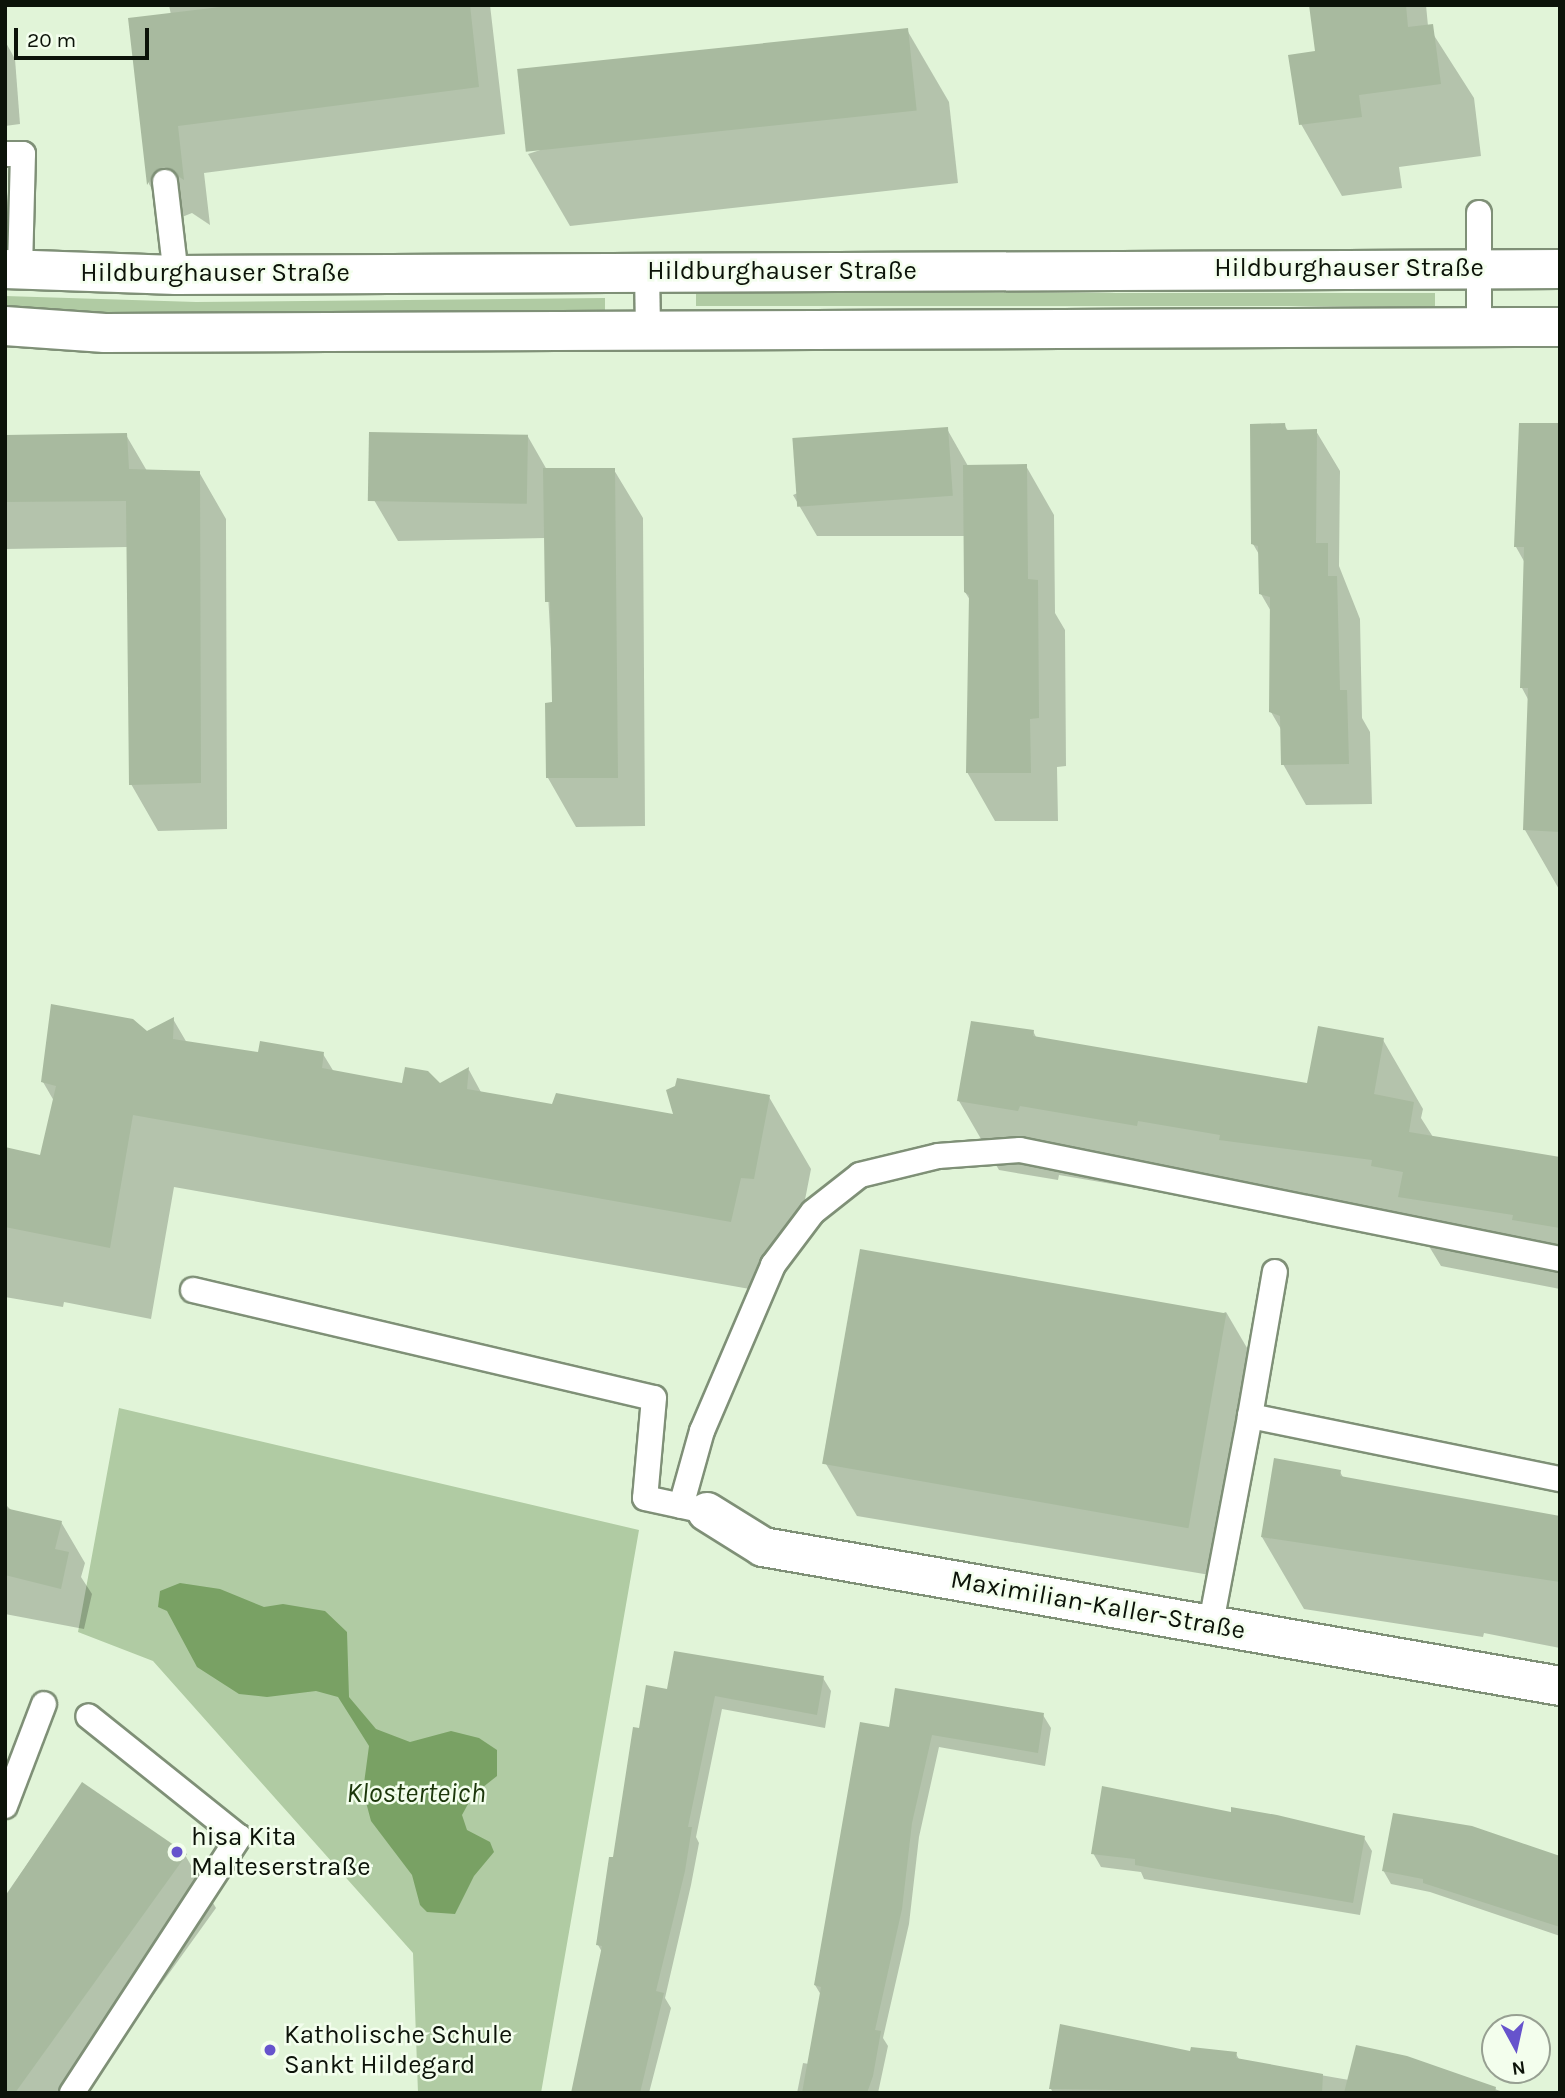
<!DOCTYPE html>
<meta charset="utf-8">
<style>
body{margin:0}
#map{position:relative;width:1565px;height:2098px;overflow:hidden;background:#e1f4d8;font-family:Karla,sans-serif}
div>[style]{position:absolute}
[style*='--x']{left:calc(var(--x)*1px);top:calc(var(--y)*1px);width:calc(var(--w)*1px);rotate:calc(var(--a)*1deg)}
.green>*{inset:0;background:#b0cba3;transform-origin:0 0}
.water>*{inset:0;background:#79a164}
.shadow>*{inset:0;background:#0003}
.building>*{inset:0;background:#a8ba9f;transform-origin:0 0}
.roads{filter:drop-shadow(2px 0 #7f9077) drop-shadow(-2px 0 #7f9077) drop-shadow(0 2px #7f9077) drop-shadow(0 -2px #7f9077)}
.lane>*{height:24px;margin:-12px;padding:0 12px;transform-origin:12px;border-radius:12px;background:#fff}
.street>*{height:38px;margin:-19px;padding:0 19px;transform-origin:19px;border-radius:19px;background:#fff}
.secondary>*{height:38px;margin:-19px;padding:0 19px;transform-origin:19px;border-radius:19px;background:#fff}
.dots>*{width:19px;height:19px;translate:-50% -50%;box-sizing:border-box;border:4px solid #f3feed;border-radius:50%}
span{translate:-50% -50%;white-space:nowrap;text-align:center;line-height:1.15;-webkit-text-stroke:5px #f3feed;paint-order:stroke}
.street-label{font-size:26px;color:#0c1309}
.poi-label{font-size:26px;color:#0c1309}
.left{translate:0 -50%;text-align:left}
.water-label{font-size:28px;color:#1c370b;font-style:italic}
.frame{position:absolute;inset:0;border:7px solid #0c1309;pointer-events:none}
.north{position:absolute;left:1481px;top:2014px;width:70px;height:70px;box-sizing:border-box;background:#f3feed;border:2px solid #97a092;border-radius:50%;rotate:172deg;font-size:19px;font-weight:700;line-height:28px;text-align:center;color:#0c1309}
.north::after{content:'';display:block;margin:auto;width:24px;height:32px;background:#6653cc;clip-path:polygon(50% 0,100% 100%,50% 72%,0 100%)}
.scale{position:absolute;left:14px;top:28px;width:135px;height:32px;box-sizing:border-box;border:4px solid #0c1309;border-top:0;padding-left:9px;font-size:21px;line-height:24px;white-space:nowrap;color:#0c1309;-webkit-text-stroke:5px #f3feed;paint-order:stroke}
</style>
<div id="map">
<div class="green">
<i style="left:1435px;top:293px;width:13px;height:739px;rotate:90deg"></i>
<i style="clip-path:polygon(5px 296px,196px 302px,605px 298px,605px 311px,110px 314px,5px 309px)"></i>
<i style="clip-path:polygon(119px 1408px,639px 1530px,541px 2093px,418px 2093px,413px 1953px,153px 1661px,78px 1632px)"></i>
</div>
<div class="water">
<i style="clip-path:polygon(180px 1583px,220px 1589px,264px 1607px,283px 1604px,325px 1611px,347px 1632px,349px 1697px,376px 1729px,410px 1742px,451px 1731px,479px 1738px,497px 1750px,497px 1776px,473px 1795px,462px 1815px,467px 1830px,490px 1842px,494px 1852px,474px 1876px,455px 1914px,427px 1912px,420px 1905px,412px 1875px,371px 1821px,363px 1791px,369px 1746px,338px 1697px,316px 1691px,267px 1697px,239px 1694px,197px 1667px,167px 1611px,158px 1607px,160px 1591px)"></i>
</div>
<div class="shadow">
<i style="clip-path:polygon(169px 5px,490px 5px,505px 134px,204px 173px,210px 225px,192px 213px,182px 217px,175px 230px,149px 184px,129px 20px,171px 15px)"></i>
<i style="clip-path:polygon(1311px 5px,1426px 5px,1428px 26px,1474px 98px,1481px 156px,1399px 167px,1402px 188px,1342px 196px,1301px 124px,1317px 52px)"></i>
<i style="clip-path:polygon(907px 30px,949px 102px,958px 183px,570px 226px,528px 154px)"></i>
<i style="clip-path:polygon(5px 41px,15px 59px,20px 124px,5px 126px)"></i>
<i style="clip-path:polygon(1284px 425px,1289px 432px,1316px 431px,1340px 471px,1339px 566px,1360px 619px,1362px 718px,1370px 732px,1372px 804px,1306px 805px,1283px 764px,1282px 731px,1271px 712px,1272px 613px,1261px 594px,1260px 556px,1253px 544px)"></i>
<i style="clip-path:polygon(947px 429px,968px 466px,1026px 466px,1054px 515px,1055px 613px,1065px 630px,1066px 766px,1057px 767px,1058px 821px,995px 821px,967px 772px,970px 600px,965px 592px,965px 536px,817px 536px,793px 495px)"></i>
<i style="clip-path:polygon(1560px 433px,1560px 891px,1525px 830px,1529px 701px,1522px 688px,1525px 563px,1516px 547px)"></i>
<i style="clip-path:polygon(126px 435px,147px 471px,199px 472px,226px 519px,227px 829px,158px 831px,131px 784px,128px 547px,5px 549px,5px 437px)"></i>
<i style="clip-path:polygon(527px 435px,547px 470px,614px 470px,643px 518px,645px 826px,576px 827px,548px 778px,554px 704px,545px 538px,398px 541px,374px 500px)"></i>
<i style="clip-path:polygon(173px 1019px,187px 1043px,259px 1054px,323px 1054px,334px 1072px,404px 1086px,439px 1085px,469px 1070px,482px 1094px,554px 1106px,676px 1117px,769px 1097px,811px 1169px,795px 1251px,782px 1249px,772px 1293px,174px 1187px,151px 1319px,64px 1302px,63px 1307px,5px 1297px,5px 1149px,42px 1157px,54px 1101px,43px 1082px)"></i>
<i style="clip-path:polygon(1033px 1031px,1037px 1039px,1308px 1085px,1383px 1040px,1423px 1109px,1421px 1118px,1433px 1137px,1560px 1159px,1560px 1289px,1441px 1266px,1424px 1238px,1178px 1190px,1177px 1195px,1059px 1175px,1058px 1180px,999px 1170px,959px 1101px)"></i>
<i style="clip-path:polygon(1226px 1312px,1257px 1365px,1222px 1577px,857px 1516px,826px 1464px)"></i>
<i style="clip-path:polygon(1340px 1472px,1344px 1479px,1560px 1517px,1560px 1648px,1484px 1633px,1483px 1637px,1304px 1609px,1262px 1537px)"></i>
<i style="clip-path:polygon(5px 1504px,13px 1512px,61px 1522px,85px 1563px,81px 1577px,92px 1594px,84px 1629px,5px 1614px)"></i>
<i style="clip-path:polygon(823px 1678px,831px 1691px,825px 1728px,722px 1709px,696px 1837px,699px 1843px,691px 1885px,665px 1998px,671px 2008px,649px 2093px,572px 2093px,602px 1952px,598px 1945px,640px 1730px,669px 1691px)"></i>
<i style="clip-path:polygon(1043px 1715px,1051px 1728px,1045px 1766px,939px 1747px,919px 1837px,909px 1924px,883px 2038px,888px 2046px,878px 2093px,797px 2093px,803px 2063px,809px 2064px,821px 1995px,815px 1985px,891px 1730px)"></i>
<i style="clip-path:polygon(82px 1785px,185px 1855px,216px 1908px,83px 2093px,5px 2093px,5px 1896px)"></i>
<i style="clip-path:polygon(1364px 1838px,1372px 1851px,1360px 1915px,1144px 1879px,1141px 1872px,1101px 1867px,1093px 1853px)"></i>
<i style="clip-path:polygon(1560px 1860px,1560px 1936px,1430px 1892px,1391px 1884px,1383px 1870px)"></i>
<i style="clip-path:polygon(1191px 2053px,1236px 2054px,1240px 2061px,1349px 2080px,1406px 2058px,1506px 2093px,1053px 2093px,1051px 2089px)"></i>
</div>
<div class="building">
<i style="clip-path:polygon(237px 5px,470px 5px,479px 87px,178px 126px,184px 180px,164px 167px,156px 171px,147px 185px,128px 18px)"></i>
<i style="clip-path:polygon(1309px 5px,1406px 5px,1408px 27px,1433px 24px,1441px 84px,1359px 95px,1362px 117px,1299px 125px,1288px 55px,1315px 51px)"></i>
<i style="left:908px;top:28px;width:83px;height:393px;rotate:84deg"></i>
<i style="clip-path:polygon(1285px 423px,1286px 430px,1317px 429px,1316px 543px,1328px 543px,1328px 576px,1337px 576px,1340px 690px,1347px 690px,1349px 764px,1281px 765px,1280px 716px,1269px 712px,1270px 597px,1259px 594px,1258px 546px,1251px 544px,1250px 424px)"></i>
<i style="clip-path:polygon(1519px 423px,1560px 423px,1560px 832px,1523px 830px,1528px 688px,1520px 688px,1524px 547px,1514px 547px)"></i>
<i style="left:948px;top:427px;width:69px;height:156px;rotate:86deg"></i>
<i style="left:369px;top:432px;width:159px;height:69px;rotate:1deg"></i>
<i style="clip-path:polygon(127px 433px,129px 469px,200px 471px,201px 783px,129px 785px,126px 501px,5px 502px,5px 435px)"></i>
<i style="clip-path:polygon(1027px 464px,1028px 579px,1038px 580px,1039px 718px,1030px 719px,1031px 773px,966px 773px,969px 595px,964px 592px,963px 465px)"></i>
<i style="clip-path:polygon(543px 468px,615px 468px,618px 778px,546px 778px,545px 703px,552px 702px,550px 602px,545px 602px)"></i>
<i style="clip-path:polygon(51px 1004px,133px 1019px,147px 1031px,174px 1017px,173px 1039px,258px 1052px,260px 1041px,324px 1052px,322px 1068px,402px 1083px,405px 1067px,428px 1071px,440px 1083px,469px 1067px,467px 1089px,552px 1104px,556px 1093px,673px 1114px,666px 1090px,675px 1086px,677px 1078px,770px 1095px,754px 1179px,741px 1178px,731px 1222px,133px 1115px,110px 1248px,5px 1227px,5px 1147px,40px 1155px,56px 1086px,41px 1082px)"></i>
<i style="clip-path:polygon(971px 1021px,1034px 1030px,1033px 1036px,1307px 1083px,1318px 1026px,1384px 1038px,1374px 1094px,1414px 1102px,1409px 1132px,1560px 1157px,1560px 1228px,1512px 1220px,1513px 1215px,1398px 1197px,1403px 1172px,1371px 1166px,1372px 1160px,1219px 1140px,1220px 1135px,1138px 1121px,1137px 1126px,1020px 1106px,1018px 1111px,957px 1101px)"></i>
<i style="left:860px;top:1249px;width:372px;height:218px;rotate:10deg"></i>
<i style="clip-path:polygon(1274px 1458px,1341px 1470px,1340px 1476px,1560px 1516px,1560px 1582px,1261px 1537px)"></i>
<i style="clip-path:polygon(5px 1508px,62px 1521px,55px 1549px,69px 1552px,61px 1589px,5px 1575px)"></i>
<i style="clip-path:polygon(674px 1651px,824px 1676px,817px 1715px,715px 1696px,688px 1827px,692px 1827px,685px 1871px,656px 1991px,664px 1993px,640px 2093px,571px 2093px,602px 1946px,596px 1945px,609px 1857px,613px 1857px,633px 1727px,639px 1728px,646px 1685px,667px 1689px)"></i>
<i style="clip-path:polygon(895px 1688px,1044px 1713px,1038px 1753px,932px 1735px,912px 1823px,902px 1909px,875px 2030px,881px 2031px,873px 2076px,867px 2093px,802px 2093px,821px 1987px,814px 1985px,860px 1722px,889px 1727px)"></i>
<i style="clip-path:polygon(82px 1782px,187px 1854px,15px 2093px,5px 2093px,5px 1897px)"></i>
<i style="clip-path:polygon(1102px 1786px,1231px 1812px,1231px 1807px,1277px 1815px,1365px 1836px,1353px 1903px,1135px 1865px,1135px 1859px,1091px 1854px)"></i>
<i style="clip-path:polygon(1393px 1813px,1472px 1826px,1560px 1856px,1560px 1927px,1423px 1883px,1423px 1879px,1382px 1871px)"></i>
<i style="clip-path:polygon(1060px 2024px,1190px 2051px,1191px 2047px,1237px 2052px,1236px 2058px,1323px 2074px,1322px 2093px,1049px 2089px)"></i>
<i style="clip-path:polygon(1356px 2045px,1407px 2056px,1496px 2087px,1495px 2093px,1344px 2093px)"></i>
</div>
<div class="roads">
<div class="lane">
<i style="--x:5;--y:154;--w:18;--a:0"></i>
<i style="--x:23;--y:154;--w:116;--a:91.5"></i>
<i style="--x:165;--y:182;--w:94;--a:83.3"></i>
<i style="--x:1479;--y:213;--w:115;--a:90"></i>
<i style="--x:647;--y:272;--w:60;--a:89"></i>
<i style="--x:193;--y:1290;--w:473;--a:13.2"></i>
<i style="--x:654;--y:1398;--w:100;--a:95.1"></i>
<i style="--x:645;--y:1498;--w:52;--a:12.2"></i>
<i style="--x:1250;--y:1416;--w:146;--a:-80.2"></i>
<i style="--x:681;--y:1506;--w:78;--a:-74.4"></i>
<i style="--x:702;--y:1431;--w:181;--a:-66.8"></i>
<i style="--x:773;--y:1265;--w:66;--a:-53"></i>
<i style="--x:813;--y:1212;--w:60;--a:-38.2"></i>
<i style="--x:860;--y:1175;--w:80;--a:-13.7"></i>
<i style="--x:938;--y:1156;--w:82;--a:-4.2"></i>
<i style="--x:1020;--y:1150;--w:551;--a:11.41"></i>
<i style="--x:1211;--y:1623;--w:211;--a:-79.3"></i>
<i style="--x:1250;--y:1416;--w:316;--a:11.5"></i>
<i style="--x:5;--y:1806;--w:109;--a:-69.1"></i>
<i style="--x:72;--y:2093;--w:306;--a:-56.9"></i>
<i style="--x:239;--y:1837;--w:193;--a:-141.3"></i>
</div>
<div class="street">
<i style="--x:707;--y:1512;--w:66;--a:32"></i>
<i style="--x:763;--y:1547;--w:809;--a:9.89"></i>
</div>
<div class="secondary">
<i style="--x:5;--y:269;--w:171;--a:2"></i>
<i style="--x:176;--y:275;--w:1384;--a:-0.25"></i>
<i style="--x:5;--y:326;--w:100;--a:4"></i>
<i style="--x:105;--y:333;--w:1455;--a:-0.24"></i>
</div>
</div>
<div class="dots">
<i style="left:177px;top:1852px;background:#6653cc"></i>
<i style="left:270px;top:2050px;background:#6653cc"></i>
</div>
<div class="street-label">
<span style="left:1349px;top:268px">Hildburghauser Straße</span>
<span style="left:782px;top:271px">Hildburghauser Straße</span>
<span style="left:215px;top:273px">Hildburghauser Straße</span>
<span style="left:1098px;top:1605px;rotate:10deg">Maximilian-Kaller-Straße</span>
</div>
<div class="poi-label">
<span class="left" style="left:191px;top:1852px">hisa Kita<br>Malteserstraße</span>
<span class="left" style="left:284px;top:2050px">Katholische Schule<br>Sankt Hildegard</span>
</div>
<div class="water-label">
<span style="left:416px;top:1793px">Klosterteich</span>
</div>
<div class="frame"></div>
<div class="north">N</div>
<div class="scale">20 m</div>
</div>
